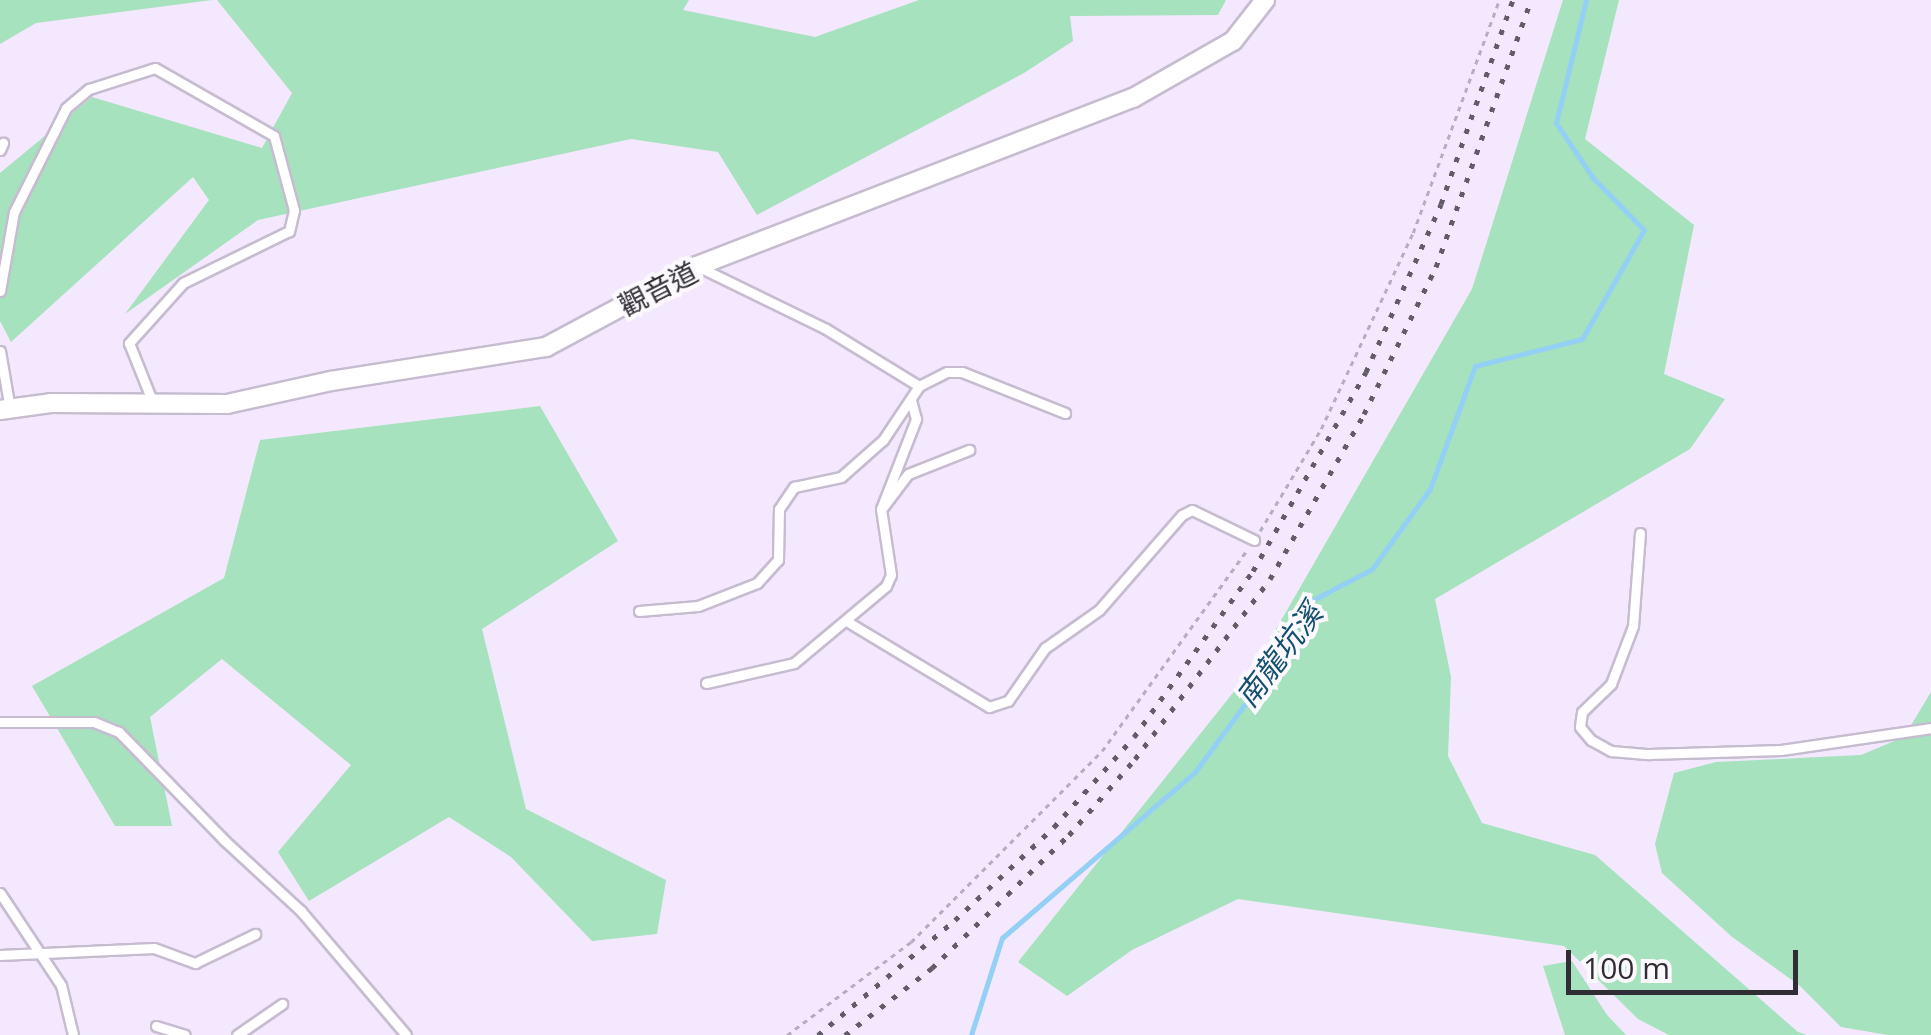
<!DOCTYPE html>
<meta charset="utf-8">
<style>
body{margin:0}
#map{position:relative;width:1931px;height:1035px;overflow:hidden;background:#f3e8fd;font-family:"Open Sans","Noto Sans TC",sans-serif}
div>[style]{position:absolute}
[style*='--x']{left:calc(var(--x)*1px);top:calc(var(--y)*1px);width:calc(var(--w)*1px);rotate:calc(var(--a)*1deg)}
.green>*{inset:0;background:#a5e2bd}
.stream>*{height:5px;margin:-2.5px;padding:0 2.5px;transform-origin:2.5px;border-radius:2.5px;background:#94d0f5}
.path>*{height:2.5px;margin-top:-1.25px;transform-origin:0;background:repeating-linear-gradient(90deg,#b6aebe 0 5px,transparent 0 10px)}
.roads{filter:drop-shadow(2px 0 #c6bcd0) drop-shadow(-2px 0 #c6bcd0) drop-shadow(0 2px #c6bcd0) drop-shadow(0 -2px #c6bcd0)}
.lane>*{height:9px;margin:-4.5px;padding:0 4.5px;transform-origin:4.5px;border-radius:4.5px;background:#fff}
.street>*{height:18px;margin:-9px;padding:0 9px;transform-origin:9px;border-radius:9px;background:#fff}
.rail>*{height:5px;margin-top:-2.5px;transform-origin:0;background:repeating-linear-gradient(90deg,#615c67 0 5px,transparent 0 15px)}
span{translate:-50% -50%;white-space:nowrap;text-align:center;line-height:1.15;-webkit-text-stroke:8px #fbf9fe;paint-order:stroke}
.street-label{font-size:28px;color:#312d35}
.water-label{font-size:30px;color:#13506f;font-style:italic}
.scale{position:absolute;left:1566px;top:950px;width:232px;height:45px;box-sizing:border-box;border:5px solid #312d35;border-top:0;padding-left:12px;font-size:30px;line-height:35px;white-space:nowrap;color:#312d35;-webkit-text-stroke:8px #fbf9fe;paint-order:stroke}
</style>
<div id="map">
<div class="green">
<i style="clip-path:polygon(0 0,212px 0,36px 23px,0 44px)"></i>
<i style="clip-path:polygon(217px 0,689px 0,683px 10px,815px 37px,919px 0,1226px 0,1218px 15px,1070px 16px,1073px 41px,1024px 73px,757px 215px,718px 152px,631px 139px,258px 220px,125px 314px,209px 200px,193px 177px,11px 342px,0 321px,0 173px,92px 97px,262px 148px,292px 93px)"></i>
<i style="clip-path:polygon(1563px 0,1619px 0,1585px 139px,1694px 225px,1664px 374px,1725px 399px,1690px 449px,1435px 599px,1451px 677px,1448px 756px,1482px 823px,1595px 855px,1798px 1032px,1807px 1035px,1669px 1035px,1638px 1019px,1564px 946px,1238px 899px,1132px 950px,1067px 996px,1018px 962px,1256px 664px,1472px 289px)"></i>
<i style="clip-path:polygon(540px 406px,618px 541px,482px 629px,526px 809px,666px 880px,657px 934px,592px 941px,511px 857px,449px 817px,309px 901px,278px 852px,351px 765px,222px 659px,150px 717px,172px 826px,115px 826px,32px 686px,224px 578px,260px 440px)"></i>
<i style="clip-path:polygon(1931px 692px,1931px 1035px,1888px 1035px,1841px 1027px,1800px 986px,1731px 936px,1662px 873px,1655px 844px,1674px 773px,1716px 762px,1861px 755px,1904px 737px)"></i>
<i style="clip-path:polygon(1572px 961px,1607px 1015px,1626px 1035px,1565px 1035px,1543px 966px)"></i>
</div>
<div class="stream">
<i style="--x:971;--y:1035;--w:102;--a:-72.3"></i>
<i style="--x:1002;--y:938;--w:255;--a:-40.7"></i>
<i style="--x:1195;--y:772;--w:130;--a:-53.7"></i>
<i style="--x:1272;--y:667;--w:77;--a:-59.4"></i>
<i style="--x:1311;--y:601;--w:69;--a:-27.7"></i>
<i style="--x:1372;--y:569;--w:99;--a:-54.1"></i>
<i style="--x:1430;--y:489;--w:131;--a:-69.9"></i>
<i style="--x:1475;--y:366;--w:110;--a:-14.2"></i>
<i style="--x:1582;--y:339;--w:125;--a:-60.4"></i>
<i style="--x:1644;--y:230;--w:73;--a:-134.4"></i>
<i style="--x:1593;--y:178;--w:66;--a:-123.9"></i>
<i style="--x:1556;--y:123;--w:127;--a:-76.3"></i>
</div>
<div class="path">
<i style="--x:1260;--y:531;--w:119;--a:-59.1"></i>
<i style="--x:1321;--y:429;--w:217;--a:-64.9"></i>
<i style="--x:1413;--y:233;--w:248;--a:-69.7"></i>
<i style="--x:787;--y:1035;--w:155;--a:-36.9"></i>
<i style="--x:911;--y:942;--w:270;--a:-45"></i>
<i style="--x:1102;--y:751;--w:248;--a:-54.2"></i>
</div>
<div class="roads">
<div class="lane">
<i style="--x:0;--y:150;--w:8;--a:-67"></i>
<i style="--x:699;--y:267;--w:141;--a:26"></i>
<i style="--x:826;--y:329;--w:109;--a:31.5"></i>
<i style="--x:0;--y:291;--w:80;--a:-80"></i>
<i style="--x:14;--y:212;--w:116;--a:-63.4"></i>
<i style="--x:66;--y:108;--w:30;--a:-40"></i>
<i style="--x:89;--y:89;--w:69;--a:-17.7"></i>
<i style="--x:155;--y:68;--w:137;--a:29.7"></i>
<i style="--x:274;--y:136;--w:77;--a:74.9"></i>
<i style="--x:294;--y:210;--w:22;--a:103"></i>
<i style="--x:289;--y:231;--w:118;--a:153.9"></i>
<i style="--x:183;--y:283;--w:81;--a:132"></i>
<i style="--x:129;--y:343;--w:65;--a:68.2"></i>
<i style="--x:0;--y:351;--w:59;--a:80.2"></i>
<i style="--x:883;--y:507;--w:41;--a:-52.9"></i>
<i style="--x:908;--y:474;--w:66;--a:-21.5"></i>
<i style="--x:1640;--y:533;--w:93;--a:94.3"></i>
<i style="--x:1633;--y:626;--w:62;--a:110.8"></i>
<i style="--x:1611;--y:684;--w:40;--a:136"></i>
<i style="--x:1582;--y:712;--w:15;--a:98"></i>
<i style="--x:1580;--y:727;--w:17;--a:50"></i>
<i style="--x:1591;--y:740;--w:23;--a:29"></i>
<i style="--x:1611;--y:751;--w:38;--a:5"></i>
<i style="--x:1649;--y:754;--w:132;--a:-1.7"></i>
<i style="--x:1781;--y:750;--w:152;--a:-8.3"></i>
<i style="--x:639;--y:611;--w:59;--a:-4.8"></i>
<i style="--x:698;--y:606;--w:63;--a:-21.3"></i>
<i style="--x:757;--y:583;--w:31;--a:-48"></i>
<i style="--x:778;--y:560;--w:51;--a:-88.9"></i>
<i style="--x:779;--y:509;--w:27;--a:-56"></i>
<i style="--x:794;--y:487;--w:48;--a:-12"></i>
<i style="--x:841;--y:477;--w:56;--a:-41.4"></i>
<i style="--x:883;--y:440;--w:65;--a:-56.3"></i>
<i style="--x:919;--y:386;--w:31;--a:-27"></i>
<i style="--x:947;--y:372;--w:15;--a:0"></i>
<i style="--x:962;--y:372;--w:111;--a:21.7"></i>
<i style="--x:848;--y:622;--w:165;--a:31.1"></i>
<i style="--x:989;--y:707;--w:20;--a:-18"></i>
<i style="--x:1008;--y:701;--w:65;--a:-55.1"></i>
<i style="--x:1045;--y:648;--w:66;--a:-35.1"></i>
<i style="--x:1099;--y:610;--w:126;--a:-48.9"></i>
<i style="--x:1182;--y:515;--w:11;--a:-27"></i>
<i style="--x:1192;--y:510;--w:69;--a:25.8"></i>
<i style="--x:706;--y:683;--w:90;--a:-12.8"></i>
<i style="--x:794;--y:663;--w:120;--a:-39.9"></i>
<i style="--x:886;--y:586;--w:12;--a:-66"></i>
<i style="--x:891;--y:575;--w:67;--a:-98.6"></i>
<i style="--x:881;--y:509;--w:97;--a:-68.7"></i>
<i style="--x:916;--y:419;--w:20;--a:-105"></i>
<i style="--x:0;--y:722;--w:94;--a:0"></i>
<i style="--x:94;--y:722;--w:27;--a:22"></i>
<i style="--x:119;--y:732;--w:151;--a:45.8"></i>
<i style="--x:224;--y:840;--w:105;--a:42.7"></i>
<i style="--x:301;--y:911;--w:162;--a:49.7"></i>
<i style="--x:0;--y:893;--w:110;--a:56.5"></i>
<i style="--x:61;--y:985;--w:51;--a:76.5"></i>
<i style="--x:0;--y:955;--w:154;--a:-2.6"></i>
<i style="--x:154;--y:948;--w:44;--a:20.1"></i>
<i style="--x:195;--y:963;--w:67;--a:-25.8"></i>
<i style="--x:156;--y:1026;--w:30;--a:17"></i>
<i style="--x:237;--y:1035;--w:55;--a:-34.6"></i>
</div>
<div class="street">
<i style="--x:0;--y:410;--w:51;--a:-7.8"></i>
<i style="--x:51;--y:403;--w:176;--a:0.3"></i>
<i style="--x:227;--y:404;--w:107;--a:-12.5"></i>
<i style="--x:331;--y:381;--w:218;--a:-9"></i>
<i style="--x:546;--y:347;--w:171;--a:-28.2"></i>
<i style="--x:697;--y:266;--w:467;--a:-21.1"></i>
<i style="--x:1133;--y:98;--w:115;--a:-29.7"></i>
<i style="--x:1233;--y:41;--w:52;--a:-52"></i>
</div>
</div>
<div class="rail">
<i style="--x:818;--y:1035;--w:179;--a:-40"></i>
<i style="--x:955;--y:920;--w:136;--a:-43.2"></i>
<i style="--x:1054;--y:827;--w:120;--a:-48.4"></i>
<i style="--x:1134;--y:737;--w:204;--a:-54.4"></i>
<i style="--x:1253;--y:571;--w:229;--a:-60.4"></i>
<i style="--x:1366;--y:372;--w:184;--a:-65.9"></i>
<i style="--x:1441;--y:204;--w:216;--a:-70.6"></i>
<i style="--x:845;--y:1035;--w:110;--a:-37.6"></i>
<i style="--x:932;--y:968;--w:191;--a:-44.2"></i>
<i style="--x:1069;--y:835;--w:101;--a:-49"></i>
<i style="--x:1135;--y:759;--w:225;--a:-53.1"></i>
<i style="--x:1270;--y:579;--w:190;--a:-60.3"></i>
<i style="--x:1364;--y:414;--w:164;--a:-63.9"></i>
<i style="--x:1436;--y:267;--w:283;--a:-70.4"></i>
</div>
<div class="street-label">
<span style="left:658px;top:288px;rotate:-27deg">觀音道</span>
</div>
<div class="water-label">
<span style="left:1279px;top:655px;rotate:-53deg">南龍坑溪</span>
</div>
<div class="scale">100 m</div>
</div>
